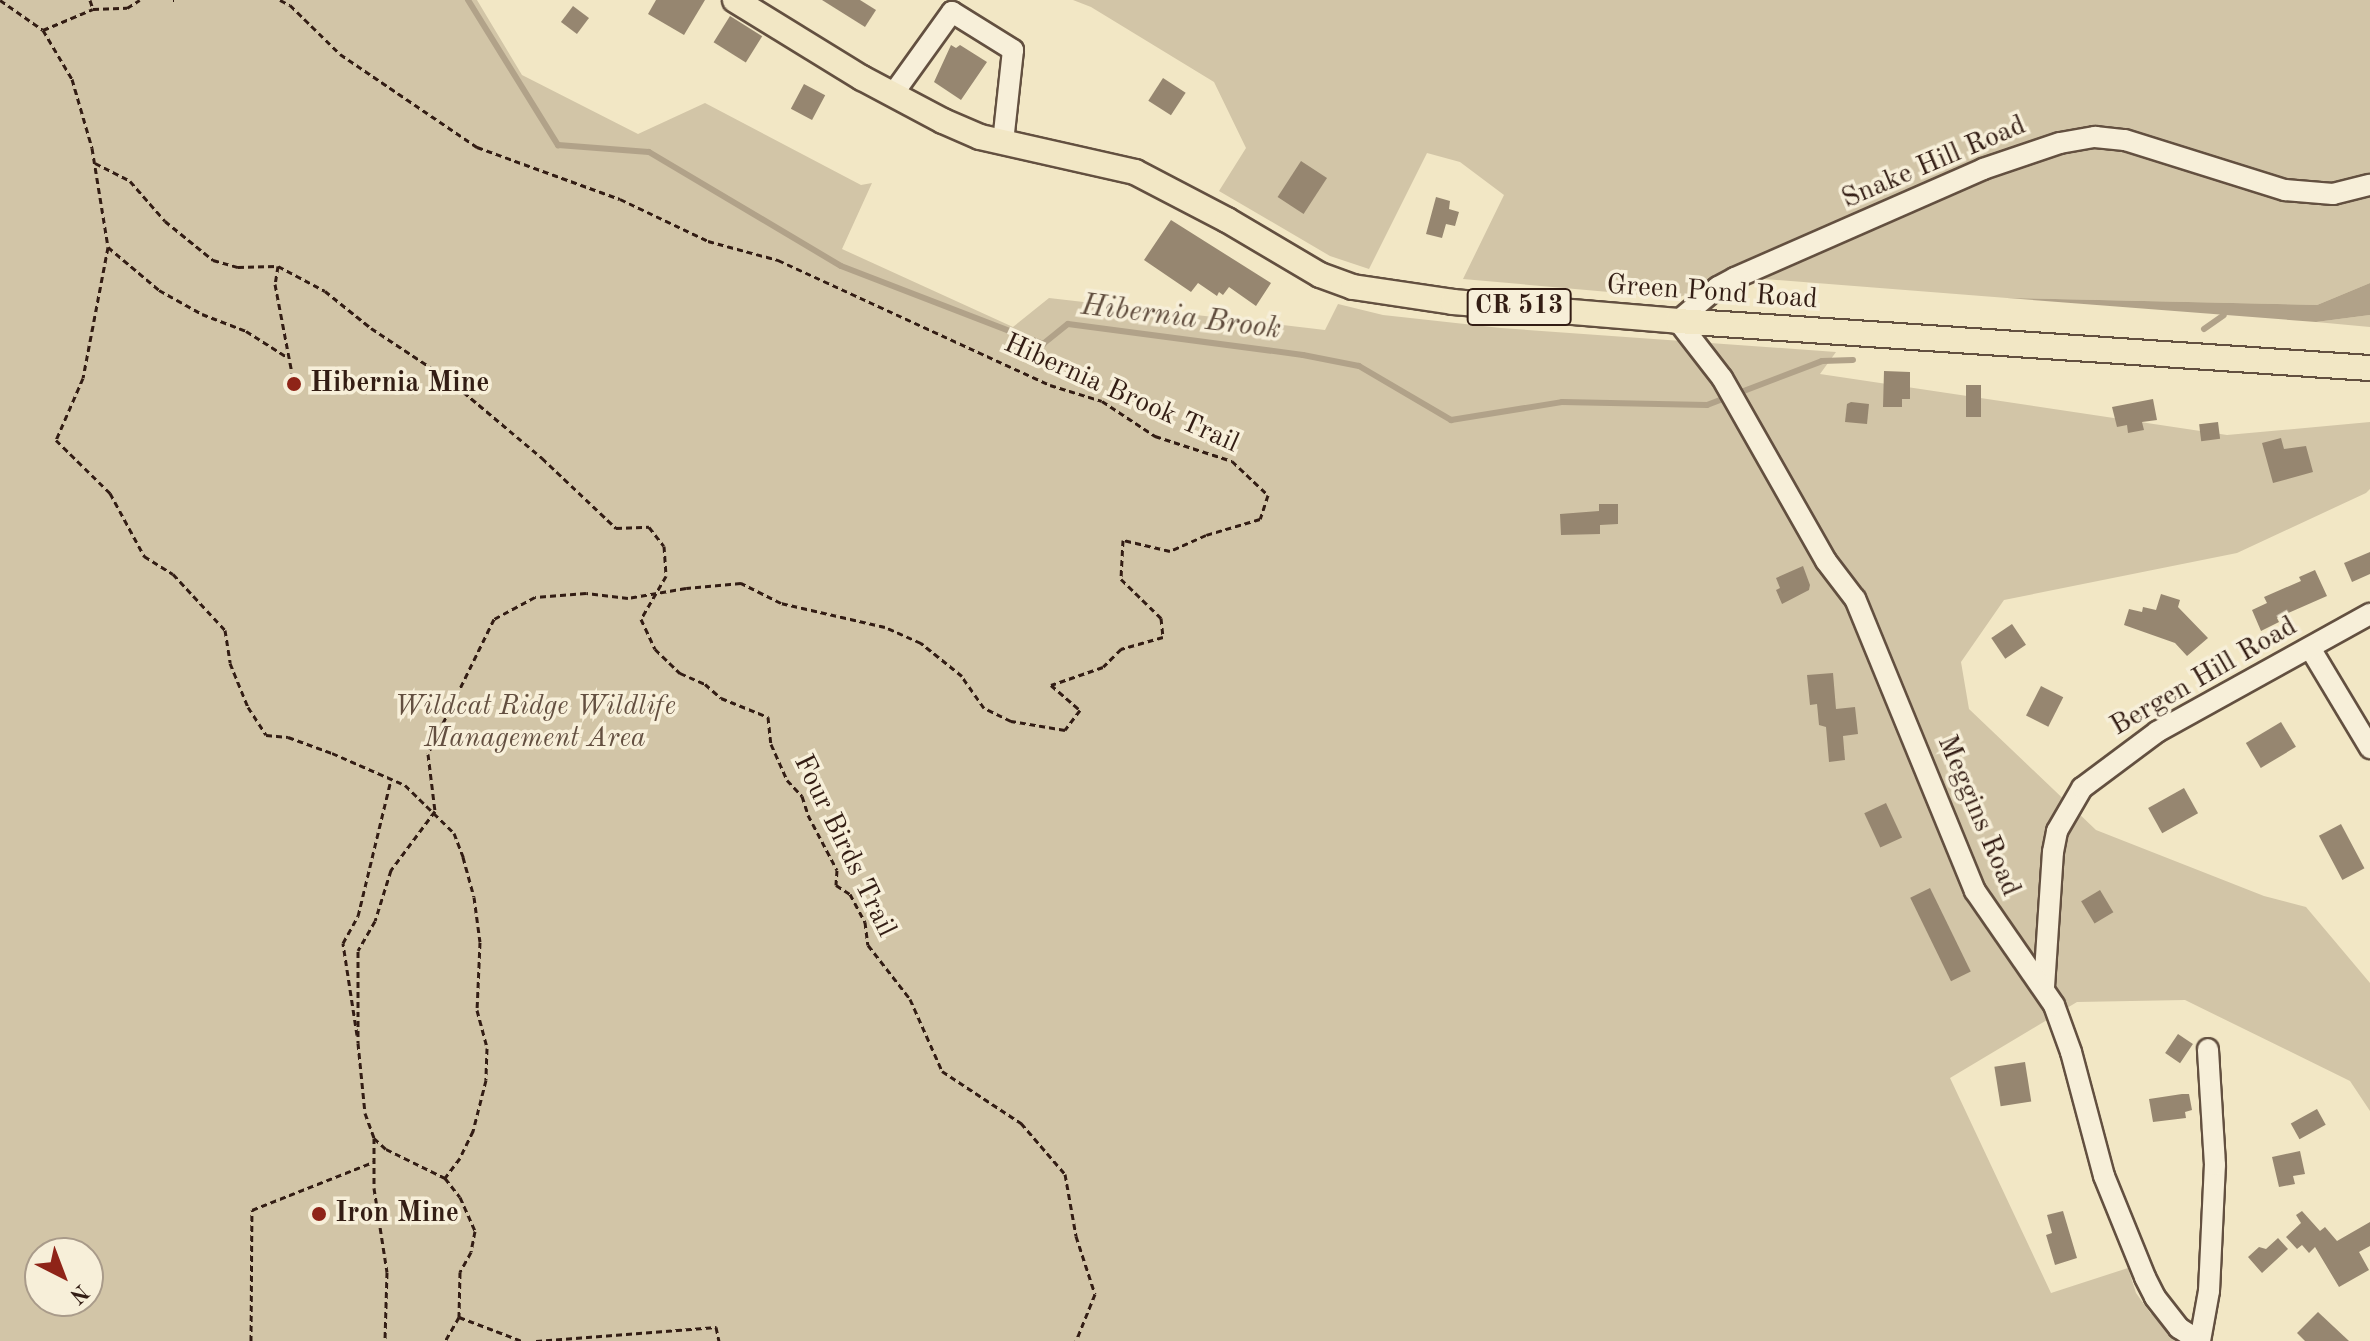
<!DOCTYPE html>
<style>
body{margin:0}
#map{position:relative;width:2370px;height:1341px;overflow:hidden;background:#f2e7c5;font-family:"Old Standard TT",serif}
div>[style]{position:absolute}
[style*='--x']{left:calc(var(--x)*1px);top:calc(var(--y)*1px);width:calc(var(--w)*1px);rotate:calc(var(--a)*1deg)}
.green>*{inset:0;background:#d2c5a7}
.water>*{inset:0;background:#b1a289}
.stream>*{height:6px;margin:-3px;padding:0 3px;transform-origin:3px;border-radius:3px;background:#b1a289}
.building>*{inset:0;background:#968670;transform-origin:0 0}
.path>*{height:3px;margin-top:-1.5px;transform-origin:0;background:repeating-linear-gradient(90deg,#331d14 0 6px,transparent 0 10px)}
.roads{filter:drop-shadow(2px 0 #635040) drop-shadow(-2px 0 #635040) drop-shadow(0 2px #635040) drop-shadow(0 -2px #635040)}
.minor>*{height:20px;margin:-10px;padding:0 10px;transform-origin:10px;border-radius:10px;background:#f7efd9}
.major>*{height:24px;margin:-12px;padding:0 12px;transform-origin:12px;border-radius:12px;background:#f2e7c5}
.dots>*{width:22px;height:22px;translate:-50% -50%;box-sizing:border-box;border:4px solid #f7efd9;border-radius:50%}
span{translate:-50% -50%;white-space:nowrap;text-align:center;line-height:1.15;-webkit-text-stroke:7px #f7efd9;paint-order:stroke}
.shield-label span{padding:2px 6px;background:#f7efd9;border:2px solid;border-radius:6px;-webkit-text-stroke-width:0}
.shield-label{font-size:26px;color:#331d14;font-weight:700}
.street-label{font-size:28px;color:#331d14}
.poi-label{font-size:28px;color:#331d14;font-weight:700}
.left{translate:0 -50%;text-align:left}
.park-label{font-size:28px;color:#634f40;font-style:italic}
.water-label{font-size:30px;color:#5f4c3d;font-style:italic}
.north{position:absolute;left:24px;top:1237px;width:80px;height:80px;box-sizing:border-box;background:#f7efd9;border:2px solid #a99b8a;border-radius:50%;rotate:138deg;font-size:22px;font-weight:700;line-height:32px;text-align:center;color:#331d14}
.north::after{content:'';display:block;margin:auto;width:28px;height:36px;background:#8f2418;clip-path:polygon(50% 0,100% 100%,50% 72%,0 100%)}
</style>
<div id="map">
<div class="green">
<i style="clip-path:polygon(evenodd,0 0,477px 0,522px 75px,638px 134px,705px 103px,861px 185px,872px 183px,842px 249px,1013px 327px,1049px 298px,1325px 330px,1338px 304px,1383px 315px,1501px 328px,1836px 352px,1820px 374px,2227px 435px,2370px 422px,2370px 489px,2366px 493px,2237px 553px,2004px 600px,1961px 662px,1969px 709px,2096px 830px,2264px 896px,2306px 907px,2370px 983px,2370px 1111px,2350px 1081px,2185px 1000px,2077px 1002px,1950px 1078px,2051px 1293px,2128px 1268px,2136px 1293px,2151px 1314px,2171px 1305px,2201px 1341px,0 1341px,0 0,40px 1253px,88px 1253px,88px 1301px,40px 1301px,40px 1253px)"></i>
<i style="clip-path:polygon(1073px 0,2370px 0,2370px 283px,2317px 305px,2007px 298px,1714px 275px,1698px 290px,1677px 298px,1463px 279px,1504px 195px,1460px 162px,1427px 153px,1369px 269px,1330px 256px,1219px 191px,1246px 148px,1214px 82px,1091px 7px)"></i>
<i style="clip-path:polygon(2370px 315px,2370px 327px,2316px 322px)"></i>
</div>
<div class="water">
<i style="clip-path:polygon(2370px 283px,2370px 315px,2316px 322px,2007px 298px,2317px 305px)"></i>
</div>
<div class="stream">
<i style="--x:468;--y:0;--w:171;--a:58.2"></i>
<i style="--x:558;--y:145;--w:91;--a:4.4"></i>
<i style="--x:649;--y:152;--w:223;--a:30.7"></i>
<i style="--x:841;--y:266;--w:217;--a:21.1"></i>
<i style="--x:1043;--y:344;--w:32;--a:-39"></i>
<i style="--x:1068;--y:324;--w:237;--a:7.5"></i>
<i style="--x:1303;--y:355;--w:57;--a:11.1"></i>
<i style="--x:1359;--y:366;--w:107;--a:30.4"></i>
<i style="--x:1451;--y:420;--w:112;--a:-9.2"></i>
<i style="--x:1562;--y:402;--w:145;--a:1.2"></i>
<i style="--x:1707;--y:405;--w:123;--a:-20.9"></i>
<i style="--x:1822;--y:361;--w:31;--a:-2"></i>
<i style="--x:2204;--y:329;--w:24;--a:-35"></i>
</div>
<div class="building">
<i style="clip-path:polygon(656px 0,705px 0,684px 35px,648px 14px)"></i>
<i style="clip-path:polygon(822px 0,860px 0,876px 10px,865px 27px)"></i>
<i style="left:573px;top:6px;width:20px;height:20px;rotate:37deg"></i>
<i style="left:730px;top:16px;width:38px;height:31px;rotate:32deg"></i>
<i style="clip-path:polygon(951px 45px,956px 48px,960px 45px,987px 62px,961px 100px,934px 82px)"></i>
<i style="left:1163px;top:78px;width:27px;height:27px;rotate:33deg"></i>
<i style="left:804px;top:84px;width:24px;height:28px;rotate:28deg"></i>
<i style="left:1301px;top:161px;width:31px;height:43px;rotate:33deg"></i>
<i style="clip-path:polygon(1436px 197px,1450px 201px,1449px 209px,1459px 212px,1455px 226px,1446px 224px,1442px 238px,1426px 234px)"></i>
<i style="clip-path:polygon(1171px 220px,1271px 283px,1256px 306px,1229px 287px,1223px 295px,1219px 292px,1217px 296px,1198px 283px,1191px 292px,1144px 260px)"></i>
<i style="clip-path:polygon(1884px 371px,1910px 372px,1910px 399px,1902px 399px,1902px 407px,1883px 407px)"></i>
<i style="left:1966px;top:385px;width:15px;height:32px"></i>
<i style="clip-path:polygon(2153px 399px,2157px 420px,2142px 422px,2144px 430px,2128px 433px,2127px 425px,2117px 427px,2112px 407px)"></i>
<i style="clip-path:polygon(1851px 402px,1869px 404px,1867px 424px,1845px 422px,1847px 404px)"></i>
<i style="left:2218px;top:422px;width:17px;height:19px;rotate:83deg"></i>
<i style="clip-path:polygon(2281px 438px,2284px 449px,2306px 446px,2313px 472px,2273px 483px,2262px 443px)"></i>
<i style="clip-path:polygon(1599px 504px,1618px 504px,1618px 524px,1600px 525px,1600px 534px,1561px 535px,1560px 514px,1599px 511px)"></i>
<i style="clip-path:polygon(2370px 552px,2370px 574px,2352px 582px,2344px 563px)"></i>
<i style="clip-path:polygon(1803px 566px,1810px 585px,1809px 590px,1782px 604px,1776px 590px,1780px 588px,1776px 578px)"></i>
<i style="clip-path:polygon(2315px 570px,2327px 596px,2277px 618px,2279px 622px,2261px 631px,2252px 610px,2267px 603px,2264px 597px,2301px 581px,2299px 577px)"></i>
<i style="clip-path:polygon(2161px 594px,2180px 600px,2178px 607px,2208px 638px,2187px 656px,2175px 643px,2124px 625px,2129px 609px,2142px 612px,2143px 607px,2156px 610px)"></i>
<i style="left:2012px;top:624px;width:25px;height:25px;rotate:56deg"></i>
<i style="clip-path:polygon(1833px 673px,1836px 709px,1855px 707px,1858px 734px,1843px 736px,1845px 760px,1829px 762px,1826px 727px,1819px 725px,1817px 704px,1810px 705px,1807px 675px)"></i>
<i style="left:2041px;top:686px;width:25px;height:33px;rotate:27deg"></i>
<i style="left:2281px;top:722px;width:29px;height:41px;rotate:59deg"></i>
<i style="left:2184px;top:788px;width:29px;height:41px;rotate:61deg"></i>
<i style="left:1886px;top:803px;width:38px;height:24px;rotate:65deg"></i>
<i style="left:2341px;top:824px;width:50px;height:25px;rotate:62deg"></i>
<i style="left:1930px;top:888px;width:93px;height:22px;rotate:64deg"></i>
<i style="left:2100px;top:890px;width:26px;height:22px;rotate:59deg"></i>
<i style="left:2178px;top:1034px;width:18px;height:23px;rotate:34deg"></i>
<i style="left:2025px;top:1062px;width:40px;height:31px;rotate:81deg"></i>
<i style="clip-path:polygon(2182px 1094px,2189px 1094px,2192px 1110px,2185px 1112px,2186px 1118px,2153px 1122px,2149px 1099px)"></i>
<i style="left:2317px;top:1109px;width:18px;height:30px;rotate:61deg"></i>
<i style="clip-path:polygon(2300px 1151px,2305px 1174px,2293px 1176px,2295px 1184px,2279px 1187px,2272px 1157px)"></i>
<i style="clip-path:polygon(2063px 1211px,2077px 1258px,2055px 1265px,2046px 1235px,2052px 1233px,2047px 1215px)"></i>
<i style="clip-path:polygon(2302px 1211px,2320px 1231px,2325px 1227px,2337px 1241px,2370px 1222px,2370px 1246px,2359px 1252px,2369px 1270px,2339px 1287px,2315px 1247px,2309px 1253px,2302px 1245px,2297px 1249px,2286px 1237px,2301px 1223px,2296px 1215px)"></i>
<i style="clip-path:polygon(2278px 1238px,2288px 1249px,2262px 1273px,2248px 1257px,2259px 1247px,2266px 1249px)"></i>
<i style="clip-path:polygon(2318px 1312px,2349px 1341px,2305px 1341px,2297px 1333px)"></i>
</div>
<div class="path">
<i style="--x:0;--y:0;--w:52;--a:34.9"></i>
<i style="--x:43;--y:30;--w:57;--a:59.4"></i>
<i style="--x:72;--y:79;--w:72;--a:73.8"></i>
<i style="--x:92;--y:148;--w:100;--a:80.8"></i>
<i style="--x:108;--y:247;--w:67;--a:40.1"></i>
<i style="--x:159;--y:290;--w:49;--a:29.2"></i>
<i style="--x:202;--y:314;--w:47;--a:21.1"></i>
<i style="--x:246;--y:331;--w:49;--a:32.4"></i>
<i style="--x:90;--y:0;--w:9;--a:72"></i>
<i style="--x:173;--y:0;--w:1;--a:0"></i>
<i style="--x:280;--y:0;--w:11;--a:27"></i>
<i style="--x:290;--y:5;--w:70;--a:44.4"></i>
<i style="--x:340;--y:54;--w:166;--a:34.2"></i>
<i style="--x:477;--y:147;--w:152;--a:20"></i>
<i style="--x:620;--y:199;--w:98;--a:25.5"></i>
<i style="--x:708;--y:241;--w:73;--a:15.2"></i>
<i style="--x:778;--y:260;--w:299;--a:24.7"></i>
<i style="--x:1050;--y:385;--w:54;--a:17.1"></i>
<i style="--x:1102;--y:401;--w:64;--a:33.4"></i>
<i style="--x:1155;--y:436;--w:81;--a:18"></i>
<i style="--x:1232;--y:461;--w:50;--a:43.4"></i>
<i style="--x:1268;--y:495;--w:25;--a:108"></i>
<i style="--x:1260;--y:519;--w:56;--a:163.5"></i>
<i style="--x:1206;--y:535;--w:39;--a:156"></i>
<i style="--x:1170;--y:551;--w:48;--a:-166.8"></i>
<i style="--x:1123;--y:540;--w:39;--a:93"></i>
<i style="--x:1121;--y:579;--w:56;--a:44.3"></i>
<i style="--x:1161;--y:618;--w:19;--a:84"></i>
<i style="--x:1163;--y:637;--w:44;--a:164.1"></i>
<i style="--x:1121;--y:649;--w:25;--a:135"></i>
<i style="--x:1103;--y:667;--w:55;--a:160.9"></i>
<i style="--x:1051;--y:685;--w:38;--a:41"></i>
<i style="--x:1080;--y:710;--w:25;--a:127"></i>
<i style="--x:1065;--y:730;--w:55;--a:-170.5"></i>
<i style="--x:1011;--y:721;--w:30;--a:-154"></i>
<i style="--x:984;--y:708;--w:39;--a:-125"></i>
<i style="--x:962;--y:676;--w:53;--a:-141.2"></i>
<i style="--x:921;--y:643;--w:39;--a:-156"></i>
<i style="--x:885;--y:627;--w:107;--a:-167"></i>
<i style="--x:781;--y:603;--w:45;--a:-153.4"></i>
<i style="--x:741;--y:583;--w:55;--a:174.8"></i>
<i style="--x:686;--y:588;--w:59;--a:170.2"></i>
<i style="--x:628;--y:598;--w:42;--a:-173.2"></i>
<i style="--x:586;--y:593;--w:51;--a:175.5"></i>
<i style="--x:535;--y:597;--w:47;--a:151.8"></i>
<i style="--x:494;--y:619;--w:150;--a:116.1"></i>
<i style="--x:428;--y:754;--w:57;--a:83"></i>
<i style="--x:435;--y:811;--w:74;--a:126.7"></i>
<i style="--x:391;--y:870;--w:53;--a:107.4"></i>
<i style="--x:375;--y:921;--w:34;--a:120"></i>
<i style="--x:358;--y:951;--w:92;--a:90"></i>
<i style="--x:358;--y:1043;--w:70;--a:84.3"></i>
<i style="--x:365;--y:1113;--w:27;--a:70"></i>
<i style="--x:374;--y:1138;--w:16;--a:43"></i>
<i style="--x:386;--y:1149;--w:66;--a:26.2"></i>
<i style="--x:445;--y:1178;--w:24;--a:52"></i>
<i style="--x:460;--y:1197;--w:37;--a:66"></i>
<i style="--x:475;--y:1231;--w:21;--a:101"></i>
<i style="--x:471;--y:1252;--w:23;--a:119"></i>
<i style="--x:460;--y:1272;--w:45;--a:91.3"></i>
<i style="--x:459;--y:1317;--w:28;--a:120"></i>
<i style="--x:43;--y:30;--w:54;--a:-22.8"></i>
<i style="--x:93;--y:9;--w:34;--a:-2"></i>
<i style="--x:127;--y:8;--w:15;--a:-32"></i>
<i style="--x:95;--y:163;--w:39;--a:27"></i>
<i style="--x:130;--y:181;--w:53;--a:48.8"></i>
<i style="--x:165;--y:221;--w:62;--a:39.1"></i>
<i style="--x:213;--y:260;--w:26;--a:16"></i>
<i style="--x:238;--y:267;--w:40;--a:-1.4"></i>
<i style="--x:278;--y:266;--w:53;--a:28"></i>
<i style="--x:325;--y:291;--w:59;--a:38.8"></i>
<i style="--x:371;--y:328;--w:92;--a:33.5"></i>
<i style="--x:448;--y:379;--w:123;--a:40"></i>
<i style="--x:542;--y:458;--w:102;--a:43.4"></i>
<i style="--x:616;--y:528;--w:33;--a:-2"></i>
<i style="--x:649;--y:527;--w:24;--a:52"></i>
<i style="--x:664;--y:546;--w:30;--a:86"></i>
<i style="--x:666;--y:576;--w:50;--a:120.2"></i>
<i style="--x:641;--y:619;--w:33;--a:65"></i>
<i style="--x:655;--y:649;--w:35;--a:44"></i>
<i style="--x:680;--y:673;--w:27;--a:24"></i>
<i style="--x:705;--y:684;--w:21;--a:41"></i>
<i style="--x:721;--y:698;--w:51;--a:22"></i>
<i style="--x:768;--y:717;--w:27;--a:84"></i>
<i style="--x:771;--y:744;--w:39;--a:66"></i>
<i style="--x:787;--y:780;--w:22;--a:47"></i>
<i style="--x:802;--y:796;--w:20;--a:72"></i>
<i style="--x:808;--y:815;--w:62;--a:62.2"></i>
<i style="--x:837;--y:870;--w:15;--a:94"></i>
<i style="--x:836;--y:885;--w:17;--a:33"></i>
<i style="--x:850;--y:894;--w:32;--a:62"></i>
<i style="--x:865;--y:922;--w:23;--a:83"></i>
<i style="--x:868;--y:945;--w:68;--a:52.1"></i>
<i style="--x:910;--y:999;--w:79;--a:66"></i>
<i style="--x:942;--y:1071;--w:95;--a:33.4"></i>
<i style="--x:1021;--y:1123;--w:67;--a:49.2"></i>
<i style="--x:1065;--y:1174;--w:63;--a:79.9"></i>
<i style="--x:1076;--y:1236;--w:61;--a:71.9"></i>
<i style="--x:1095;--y:1294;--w:51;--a:112"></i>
<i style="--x:108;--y:247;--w:133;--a:100.8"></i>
<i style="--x:83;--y:378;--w:68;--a:113.5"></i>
<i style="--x:56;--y:440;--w:76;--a:44.5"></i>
<i style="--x:110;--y:493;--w:72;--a:61.6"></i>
<i style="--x:144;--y:556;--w:34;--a:32"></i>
<i style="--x:173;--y:574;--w:76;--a:47.1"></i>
<i style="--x:225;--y:630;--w:33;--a:81"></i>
<i style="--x:230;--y:663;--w:48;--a:67.8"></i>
<i style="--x:248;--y:707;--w:33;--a:57"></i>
<i style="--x:266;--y:735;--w:22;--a:5"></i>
<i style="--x:288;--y:737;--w:47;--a:20"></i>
<i style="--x:332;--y:753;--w:80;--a:23.7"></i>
<i style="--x:405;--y:785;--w:69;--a:44.4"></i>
<i style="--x:454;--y:833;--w:26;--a:69"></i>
<i style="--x:463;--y:857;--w:41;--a:74.6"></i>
<i style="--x:474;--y:897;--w:45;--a:82.4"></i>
<i style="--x:480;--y:942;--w:68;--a:92.5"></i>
<i style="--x:477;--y:1010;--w:39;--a:75"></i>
<i style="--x:487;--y:1048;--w:32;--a:92"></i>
<i style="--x:486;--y:1080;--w:53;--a:104.3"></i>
<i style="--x:473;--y:1131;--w:30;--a:116"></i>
<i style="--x:460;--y:1158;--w:25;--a:127"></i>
<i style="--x:278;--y:266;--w:18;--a:99"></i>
<i style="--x:275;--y:284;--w:102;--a:79.2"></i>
<i style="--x:357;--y:1035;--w:93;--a:-98.7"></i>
<i style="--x:343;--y:943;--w:31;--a:-61"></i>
<i style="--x:358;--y:916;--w:140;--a:-76.4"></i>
<i style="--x:374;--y:1138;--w:50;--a:90"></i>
<i style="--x:374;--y:1188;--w:85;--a:81.2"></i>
<i style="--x:387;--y:1272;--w:69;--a:91.7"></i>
<i style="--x:459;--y:1317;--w:67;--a:20.9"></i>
<i style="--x:251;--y:1341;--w:131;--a:-89.6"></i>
<i style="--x:252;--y:1210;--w:130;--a:-21.6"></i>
<i style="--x:536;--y:1341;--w:181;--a:-4.4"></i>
<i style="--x:716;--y:1327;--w:14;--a:78"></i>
</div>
<div class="roads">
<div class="minor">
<i style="--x:893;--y:94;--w:101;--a:-54.3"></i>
<i style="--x:952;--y:12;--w:72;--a:31.9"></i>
<i style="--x:1013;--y:50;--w:93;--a:96.2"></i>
<i style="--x:2310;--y:648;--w:117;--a:59"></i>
<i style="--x:2044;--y:987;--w:135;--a:-86.2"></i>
<i style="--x:2053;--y:852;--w:21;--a:-79"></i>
<i style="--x:2057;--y:831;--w:50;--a:-59.8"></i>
<i style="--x:2082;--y:788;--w:94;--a:-36.7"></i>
<i style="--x:2157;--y:732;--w:244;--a:-29"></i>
<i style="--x:2199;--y:1341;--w:24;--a:-147"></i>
<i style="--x:2179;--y:1328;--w:39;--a:-128"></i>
<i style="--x:2155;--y:1297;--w:22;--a:-117"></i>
<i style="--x:2145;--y:1277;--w:109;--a:-112.1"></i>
<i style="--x:2104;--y:1176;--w:128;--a:-104.9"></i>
<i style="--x:2071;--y:1052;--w:50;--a:-109.9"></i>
<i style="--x:2054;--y:1005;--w:139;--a:-124.7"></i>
<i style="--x:1975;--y:891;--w:316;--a:-112.3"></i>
<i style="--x:1855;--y:599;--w:48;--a:-127.3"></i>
<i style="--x:1826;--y:561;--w:210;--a:-119.6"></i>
<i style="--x:1722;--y:378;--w:72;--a:-127.7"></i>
<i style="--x:1678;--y:321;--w:52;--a:-40.4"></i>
<i style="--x:1718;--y:287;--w:19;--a:-28"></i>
<i style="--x:1735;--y:278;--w:271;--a:-23.7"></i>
<i style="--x:1983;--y:169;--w:81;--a:-18.7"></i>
<i style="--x:2060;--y:143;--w:36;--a:-10"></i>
<i style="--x:2095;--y:137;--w:30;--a:6"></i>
<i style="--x:2125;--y:140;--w:168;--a:17.4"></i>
<i style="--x:2285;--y:190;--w:48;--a:4.8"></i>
<i style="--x:2333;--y:194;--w:38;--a:-14"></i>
<i style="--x:2200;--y:1341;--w:51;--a:-79.8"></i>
<i style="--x:2209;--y:1291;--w:126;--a:-87.3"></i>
<i style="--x:2215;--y:1165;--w:116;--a:-93.5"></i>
</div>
<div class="major">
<i style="--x:735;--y:0;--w:149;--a:31.6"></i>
<i style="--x:862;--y:78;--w:92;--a:28"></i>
<i style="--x:943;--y:121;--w:40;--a:23.4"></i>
<i style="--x:980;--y:137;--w:159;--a:12.7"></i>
<i style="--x:1135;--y:172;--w:104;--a:27.6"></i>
<i style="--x:1227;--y:220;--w:108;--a:30.6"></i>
<i style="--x:1320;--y:275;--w:35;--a:20"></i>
<i style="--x:1353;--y:287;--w:101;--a:8.5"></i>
<i style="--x:1453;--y:302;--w:226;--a:4.8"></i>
<i style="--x:1678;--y:321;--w:694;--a:3.89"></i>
</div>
</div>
<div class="dots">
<i style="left:294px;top:384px;background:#8f2418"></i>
<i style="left:319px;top:1214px;background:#8f2418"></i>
</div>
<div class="shield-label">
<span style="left:1519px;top:307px">CR 513</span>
</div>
<div class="street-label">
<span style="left:1934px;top:163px;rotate:-23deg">Snake Hill Road</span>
<span style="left:1712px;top:293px;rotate:4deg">Green Pond Road</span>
<span style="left:1121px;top:394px;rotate:24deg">Hibernia Brook Trail</span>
<span style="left:2204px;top:677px;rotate:-30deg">Bergen Hill Road</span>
<span style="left:1978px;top:816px;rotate:67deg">Meggins Road</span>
<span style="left:844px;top:846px;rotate:64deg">Four Birds Trail</span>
</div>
<div class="poi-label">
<span class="left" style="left:310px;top:384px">Hibernia Mine</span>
<span class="left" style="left:335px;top:1214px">Iron Mine</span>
</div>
<div class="park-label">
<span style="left:535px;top:723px">Wildcat Ridge Wildlife<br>Management Area</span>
</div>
<div class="water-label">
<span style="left:1181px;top:318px;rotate:7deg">Hibernia Brook</span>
</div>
<div class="north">N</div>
</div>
